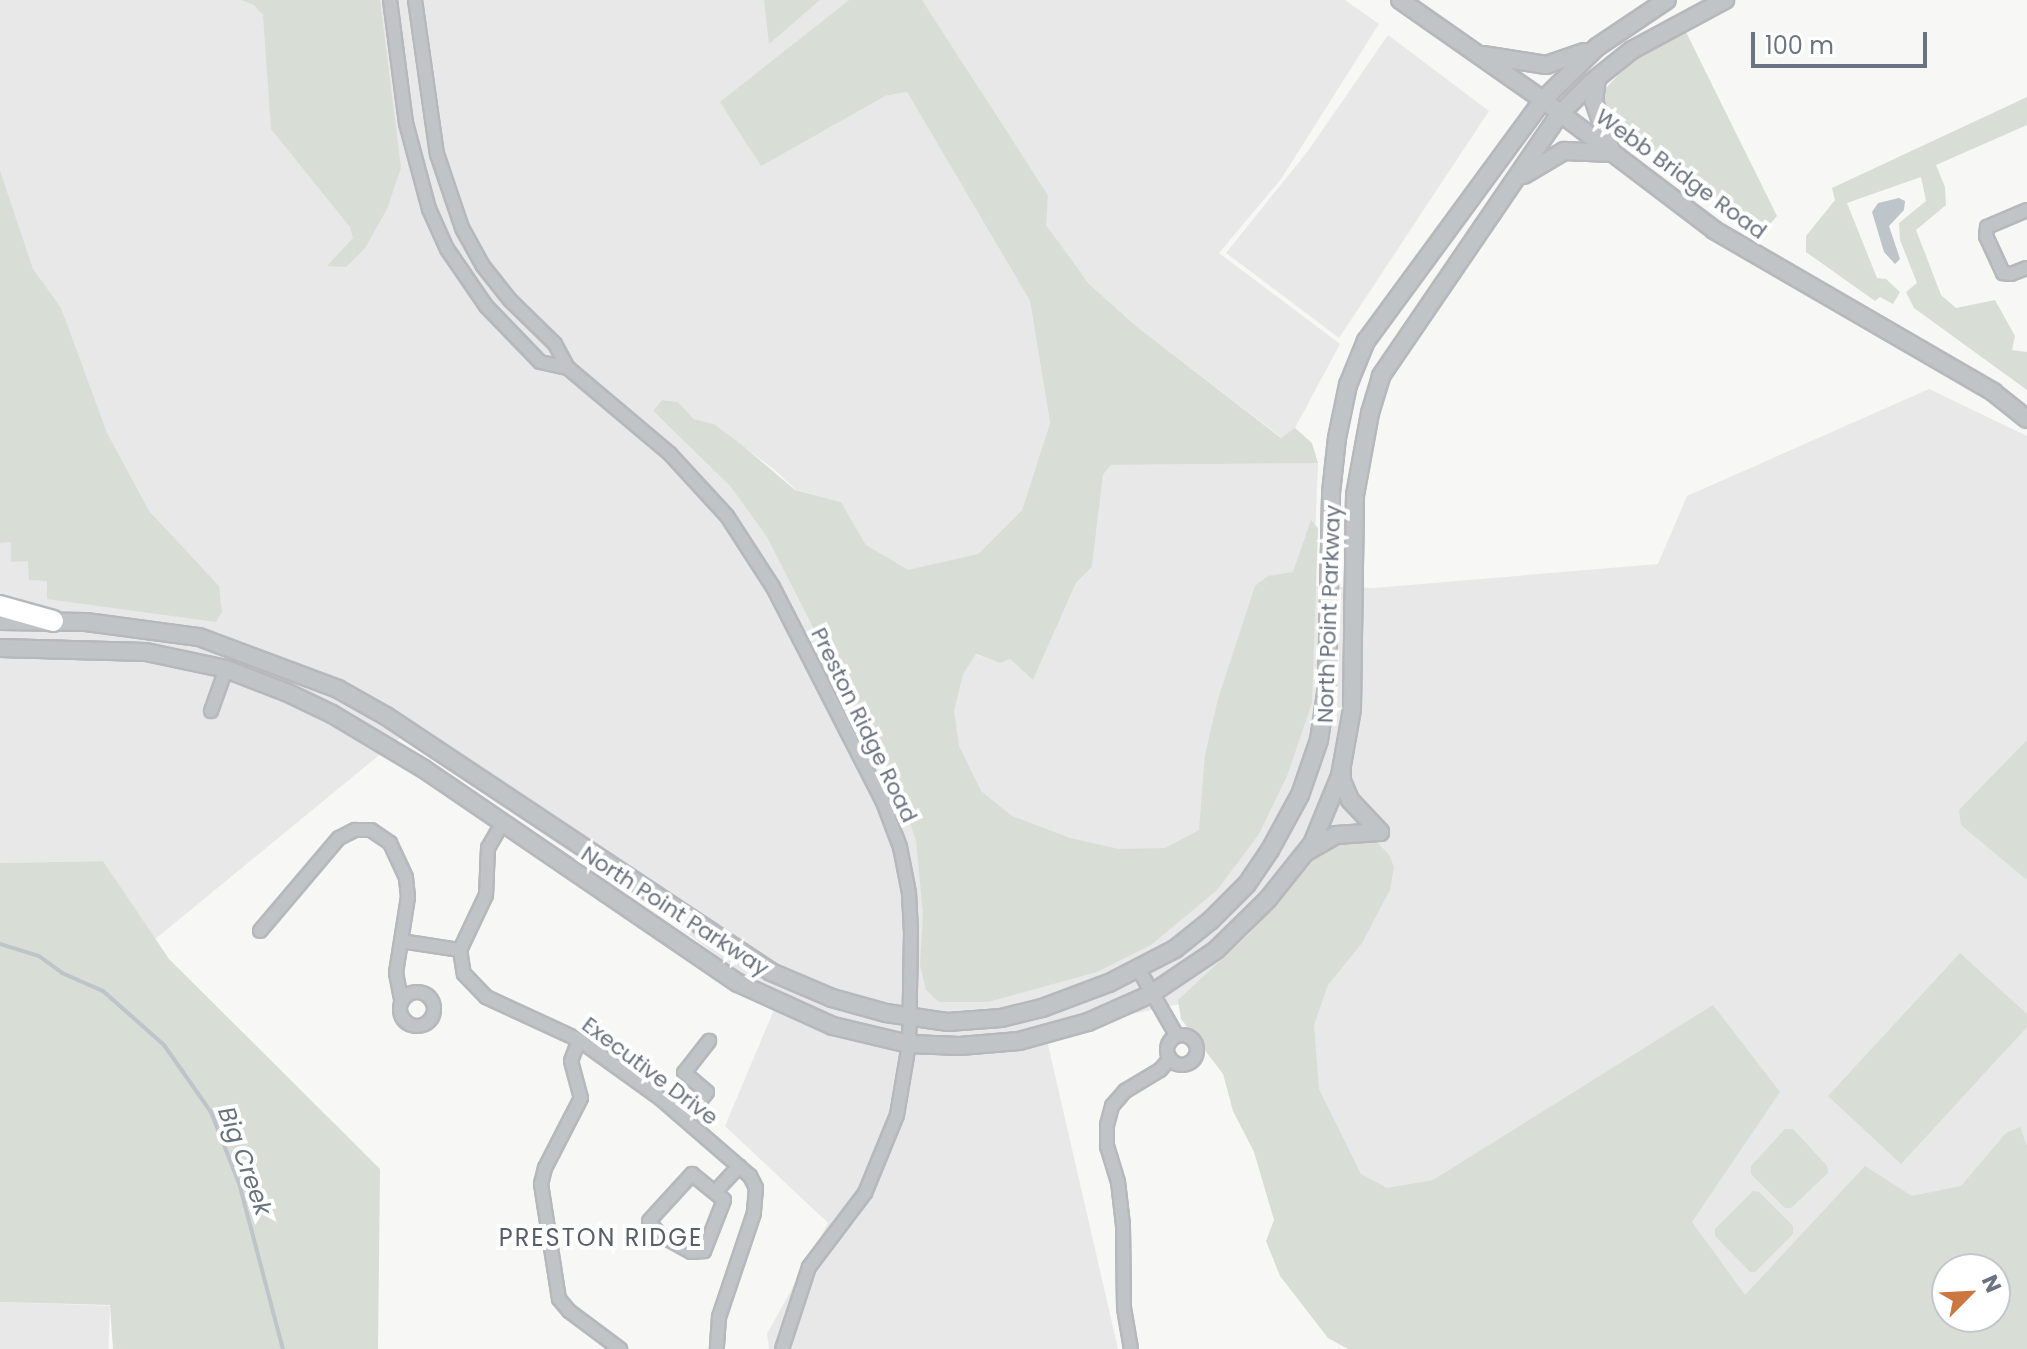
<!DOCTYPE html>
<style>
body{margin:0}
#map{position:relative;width:2027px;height:1349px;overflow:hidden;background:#f7f7f5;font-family:Poppins,sans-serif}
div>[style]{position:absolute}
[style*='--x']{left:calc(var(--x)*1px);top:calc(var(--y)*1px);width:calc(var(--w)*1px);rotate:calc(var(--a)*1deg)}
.built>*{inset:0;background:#e7e8e7;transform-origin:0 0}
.green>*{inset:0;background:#d8ddd6}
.water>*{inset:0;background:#bdc4ca}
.stream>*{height:4px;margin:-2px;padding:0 2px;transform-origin:2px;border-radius:2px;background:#bdc4ca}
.roads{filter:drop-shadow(2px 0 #b6b8bc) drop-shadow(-2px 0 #b6b8bc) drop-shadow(0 2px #b6b8bc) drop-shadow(0 -2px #b6b8bc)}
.minor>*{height:12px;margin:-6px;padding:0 6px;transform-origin:6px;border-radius:6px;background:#c1c4c7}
.minor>.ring{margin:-6px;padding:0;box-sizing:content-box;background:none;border:12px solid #c1c4c7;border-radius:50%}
.tertiary>*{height:16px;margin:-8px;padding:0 8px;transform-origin:8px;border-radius:8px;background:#c1c4c7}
.trunk>*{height:20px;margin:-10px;padding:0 10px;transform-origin:10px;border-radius:10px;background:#fff}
span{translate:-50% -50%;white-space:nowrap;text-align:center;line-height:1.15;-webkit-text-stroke:8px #fff;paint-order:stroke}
.street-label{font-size:22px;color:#6a7381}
.water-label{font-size:24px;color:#66737d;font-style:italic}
.neighbourhood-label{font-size:24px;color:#575e68;letter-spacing:2px}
.north{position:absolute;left:1931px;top:1253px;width:80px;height:80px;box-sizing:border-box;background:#fff;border:2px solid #c3c7cd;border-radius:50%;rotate:66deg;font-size:22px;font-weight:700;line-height:32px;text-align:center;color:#6a7381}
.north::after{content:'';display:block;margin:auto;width:28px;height:36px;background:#cc7640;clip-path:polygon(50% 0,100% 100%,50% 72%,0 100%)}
.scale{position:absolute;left:1751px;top:32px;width:176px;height:36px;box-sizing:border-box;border:4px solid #6a7381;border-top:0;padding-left:10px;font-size:24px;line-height:28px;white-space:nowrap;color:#6a7381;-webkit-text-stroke:6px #fff;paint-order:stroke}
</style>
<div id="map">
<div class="built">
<i style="clip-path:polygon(0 0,849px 0,721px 102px,885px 96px,907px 92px,1030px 301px,1050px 423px,1022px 510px,978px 554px,908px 571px,866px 545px,841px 502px,796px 490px,776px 471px,714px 424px,694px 419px,678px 402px,662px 400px,653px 411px,730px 486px,767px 537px,848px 690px,956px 648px,1000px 663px,1010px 659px,1033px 680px,1076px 583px,1092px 567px,1103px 475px,1111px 465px,1318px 463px,1313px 586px,1374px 588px,1658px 564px,1687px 496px,1929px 389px,2027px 436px,2027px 1265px,1947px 1269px,1475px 1330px,1185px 1003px,1089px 1023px,1046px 1036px,1118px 1349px,769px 1349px,767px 1334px,828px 1223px,725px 1126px,781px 993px,755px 985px,665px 916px,400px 738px,154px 940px,103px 861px,0 863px)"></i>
<i style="clip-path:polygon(922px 0,1345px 0,1379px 24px,1281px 179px,1219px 253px,1340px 344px,1295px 428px,1282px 438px,1136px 326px,1089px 284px,1045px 225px,1048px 195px)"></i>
<i style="clip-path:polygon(1388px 35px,1489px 111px,1339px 338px,1226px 253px,1308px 151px)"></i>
<i style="left:0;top:1302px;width:110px;height:47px;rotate:2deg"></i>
</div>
<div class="green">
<i style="clip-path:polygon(241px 0,380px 0,401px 168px,387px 209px,365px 248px,346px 267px,327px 266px,353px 238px,350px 227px,271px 129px,263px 15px,254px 5px)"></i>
<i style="clip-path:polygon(764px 0,820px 0,769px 44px)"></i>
<i style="clip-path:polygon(849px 0,922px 0,1048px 195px,1046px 225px,1089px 284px,1136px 326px,1281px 438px,1295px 428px,1312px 443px,1318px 463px,1111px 465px,1103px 475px,1092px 567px,1076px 583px,1033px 680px,1010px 659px,1000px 663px,976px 654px,963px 674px,954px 711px,959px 746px,981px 791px,1012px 816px,1070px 838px,1119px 849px,1165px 848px,1199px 830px,1205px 755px,1218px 699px,1255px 586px,1268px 576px,1293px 572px,1311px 520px,1318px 528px,1312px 703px,1287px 776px,1259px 834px,1217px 890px,1151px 945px,1097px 972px,988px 1002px,939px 1002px,926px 990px,920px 965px,923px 914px,916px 840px,901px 799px,767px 537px,730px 486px,653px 411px,662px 400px,678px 402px,694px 419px,714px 424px,742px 445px,795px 490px,841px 502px,866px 545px,908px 570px,978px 554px,1022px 510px,1050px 423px,1030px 301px,907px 92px,885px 96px,761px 166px,720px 102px)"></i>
<i style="clip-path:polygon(1685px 30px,1777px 216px,1762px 233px,1607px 114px,1602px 92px,1630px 63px)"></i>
<i style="clip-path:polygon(2027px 97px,2027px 125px,1936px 165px,1945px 187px,1946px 205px,1916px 230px,1941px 295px,1956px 308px,1995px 300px,2015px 336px,2012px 350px,2027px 352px,2027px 390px,1914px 308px,1906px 292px,1917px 283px,1900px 240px,1899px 223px,1926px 201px,1921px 177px,1847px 203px,1877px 278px,1886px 279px,1900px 292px,1893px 304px,1880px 297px,1875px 301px,1806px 252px,1806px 236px,1835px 200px,1832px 188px)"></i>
<i style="clip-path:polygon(0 171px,33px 269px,61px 308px,107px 433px,149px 511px,219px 586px,222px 612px,216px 622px,47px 599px,47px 581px,29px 580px,28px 561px,11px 562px,11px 542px,0 543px)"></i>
<i style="clip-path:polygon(2027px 740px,2027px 880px,1961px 825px,1959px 810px)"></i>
<i style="clip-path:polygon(evenodd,1361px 835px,1376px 841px,1389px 855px,1394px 867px,1390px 890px,1362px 943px,1328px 985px,1314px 1025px,1319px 1089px,1361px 1174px,1387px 1188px,1433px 1180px,1713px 1005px,1780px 1092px,1692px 1222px,1745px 1295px,1865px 1166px,1912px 1196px,1961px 1186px,2006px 1133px,2020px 1127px,2027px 1146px,2027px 1349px,1348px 1349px,1328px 1338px,1280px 1276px,1266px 1241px,1274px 1220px,1254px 1152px,1233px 1111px,1223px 1074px,1181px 1019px,1178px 1000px,1249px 934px,1314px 854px,1335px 838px,1361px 835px,1947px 1269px,1995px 1269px,1995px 1317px,1947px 1317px,1947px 1269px)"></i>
<i style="clip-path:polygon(103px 861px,169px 959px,380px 1169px,378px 1349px,113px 1349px,110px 1305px,0 1302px,0 863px)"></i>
<i style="clip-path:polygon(1960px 953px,2027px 1014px,2027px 1027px,1901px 1164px,1828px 1096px)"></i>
<i style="clip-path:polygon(1785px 1129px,1793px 1129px,1827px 1166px,1828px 1173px,1791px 1208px,1785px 1208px,1751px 1174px,1751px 1166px)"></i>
<i style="clip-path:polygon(1753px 1191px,1759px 1192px,1793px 1226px,1793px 1234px,1755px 1272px,1750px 1272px,1715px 1236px,1715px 1229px)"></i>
</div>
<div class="water">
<i style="clip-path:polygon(1899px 198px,1905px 201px,1904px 210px,1889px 226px,1900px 259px,1895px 264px,1884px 252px,1872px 212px,1878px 203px)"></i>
</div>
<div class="stream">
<i style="--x:0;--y:944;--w:41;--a:17.1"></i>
<i style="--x:39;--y:956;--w:29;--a:36"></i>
<i style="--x:62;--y:973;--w:45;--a:23.7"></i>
<i style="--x:103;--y:991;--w:81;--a:41.5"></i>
<i style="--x:164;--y:1045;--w:82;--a:55"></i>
<i style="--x:211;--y:1112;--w:76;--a:68.5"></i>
<i style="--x:239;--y:1183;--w:172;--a:75.2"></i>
</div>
<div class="roads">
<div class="minor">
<i style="--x:390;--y:0;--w:124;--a:82.6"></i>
<i style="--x:406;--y:123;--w:89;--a:75"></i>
<i style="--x:429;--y:209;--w:44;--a:65.8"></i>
<i style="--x:447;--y:249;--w:69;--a:55.6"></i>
<i style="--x:486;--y:306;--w:78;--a:46"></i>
<i style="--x:540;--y:362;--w:29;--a:12"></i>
<i style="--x:415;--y:0;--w:156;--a:81.9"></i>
<i style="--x:437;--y:154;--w:78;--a:71.3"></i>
<i style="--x:462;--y:228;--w:43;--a:61.1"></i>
<i style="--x:483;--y:266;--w:43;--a:51.5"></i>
<i style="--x:510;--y:300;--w:63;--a:44.4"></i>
<i style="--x:555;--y:344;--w:27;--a:62"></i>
<i style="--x:568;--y:368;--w:133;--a:40.1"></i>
<i style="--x:670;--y:454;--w:84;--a:47.4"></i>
<i style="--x:727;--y:516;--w:85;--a:57.1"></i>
<i style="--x:773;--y:587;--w:242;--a:62.9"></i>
<i style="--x:883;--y:802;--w:48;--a:69.3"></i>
<i style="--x:900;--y:847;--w:47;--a:78.9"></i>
<i style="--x:909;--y:893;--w:40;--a:87.1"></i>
<i style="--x:911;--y:933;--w:111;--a:91"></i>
<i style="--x:909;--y:1044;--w:72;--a:99.6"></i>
<i style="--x:897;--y:1115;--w:84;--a:112.3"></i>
<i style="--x:865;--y:1193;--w:93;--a:127.1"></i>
<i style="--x:809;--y:1267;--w:86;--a:108.2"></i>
<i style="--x:2027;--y:210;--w:43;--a:157"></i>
<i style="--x:1987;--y:227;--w:9;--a:96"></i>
<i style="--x:1986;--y:236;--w:41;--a:65.3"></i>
<i style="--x:2003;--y:273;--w:8;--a:7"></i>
<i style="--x:2011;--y:274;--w:17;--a:-21"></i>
<i style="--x:211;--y:711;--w:45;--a:-70.3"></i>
<i style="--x:503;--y:822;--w:30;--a:120"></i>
<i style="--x:488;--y:848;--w:47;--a:92.4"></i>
<i style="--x:486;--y:895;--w:61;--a:115.3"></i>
<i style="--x:460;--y:950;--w:24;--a:81"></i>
<i style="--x:464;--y:974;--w:32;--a:46"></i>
<i style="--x:486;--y:997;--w:102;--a:24.8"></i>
<i style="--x:579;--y:1040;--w:101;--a:35.7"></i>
<i style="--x:661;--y:1099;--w:118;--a:40.9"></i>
<i style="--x:750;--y:1176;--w:13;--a:63"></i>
<i style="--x:756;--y:1188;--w:25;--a:95"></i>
<i style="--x:754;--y:1213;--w:110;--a:108.6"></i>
<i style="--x:719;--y:1317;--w:32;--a:94"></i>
<i style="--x:260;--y:931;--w:122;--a:-49.7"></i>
<i style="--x:339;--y:838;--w:18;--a:-27"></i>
<i style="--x:355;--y:830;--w:16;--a:0"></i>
<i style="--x:371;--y:830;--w:23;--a:34"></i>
<i style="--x:390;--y:843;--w:38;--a:65"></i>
<i style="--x:406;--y:878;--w:19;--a:84"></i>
<i style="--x:408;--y:897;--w:77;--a:99"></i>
<i style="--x:396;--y:973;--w:25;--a:79"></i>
<i style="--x:401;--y:941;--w:60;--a:8.7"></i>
<i style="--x:1139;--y:970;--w:76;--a:60.1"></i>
<i class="ring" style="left:400px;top:992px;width:22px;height:22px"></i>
<i class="ring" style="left:1167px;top:1035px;width:18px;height:18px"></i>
<i style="--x:579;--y:1040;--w:22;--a:111"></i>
<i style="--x:571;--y:1061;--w:38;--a:75"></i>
<i style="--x:581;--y:1098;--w:79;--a:117.2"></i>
<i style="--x:545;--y:1168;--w:16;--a:104"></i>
<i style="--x:541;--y:1184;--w:116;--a:81.1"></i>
<i style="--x:559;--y:1299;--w:16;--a:50"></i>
<i style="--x:569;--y:1311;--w:64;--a:36.7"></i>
<i style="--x:686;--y:1119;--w:34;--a:-52"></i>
<i style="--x:707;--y:1092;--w:30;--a:-140"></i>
<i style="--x:684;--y:1073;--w:41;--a:-52"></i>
<i style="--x:692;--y:1174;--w:41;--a:39.1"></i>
<i style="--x:724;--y:1200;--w:55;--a:111.4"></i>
<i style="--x:704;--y:1251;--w:13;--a:176"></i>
<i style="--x:691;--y:1252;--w:37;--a:-151"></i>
<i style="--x:659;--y:1234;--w:16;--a:-128"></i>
<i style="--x:649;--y:1221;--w:64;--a:-47.5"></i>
<i style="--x:716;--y:1191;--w:34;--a:-47"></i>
<i style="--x:1131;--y:1349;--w:42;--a:-99.7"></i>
<i style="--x:1124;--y:1308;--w:83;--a:-90.7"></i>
<i style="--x:1123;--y:1225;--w:43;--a:-96.6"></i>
<i style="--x:1118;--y:1182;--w:37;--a:-107"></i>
<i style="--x:1107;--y:1147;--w:22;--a:-90"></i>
<i style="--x:1107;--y:1125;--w:20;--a:-75"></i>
<i style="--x:1112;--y:1106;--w:20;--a:-49"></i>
<i style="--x:1125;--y:1091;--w:41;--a:-31"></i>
<i style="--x:1160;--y:1070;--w:15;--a:-48"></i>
</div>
<div class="tertiary">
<i style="--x:1400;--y:0;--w:174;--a:35"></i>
<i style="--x:1543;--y:100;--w:215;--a:37.2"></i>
<i style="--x:1714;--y:230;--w:323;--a:30.1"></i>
<i style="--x:1993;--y:392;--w:43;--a:38.5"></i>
<i style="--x:1483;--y:55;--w:64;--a:9"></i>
<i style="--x:1546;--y:65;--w:40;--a:-18.9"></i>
<i style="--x:1597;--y:78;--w:23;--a:97"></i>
<i style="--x:1594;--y:101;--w:53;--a:71.2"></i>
<i style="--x:1524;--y:175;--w:47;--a:-31"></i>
<i style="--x:1564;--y:151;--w:47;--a:2.4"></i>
<i style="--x:0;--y:621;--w:86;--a:0.7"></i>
<i style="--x:86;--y:622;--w:114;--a:7.6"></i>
<i style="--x:199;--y:637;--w:148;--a:20.5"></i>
<i style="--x:338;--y:689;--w:55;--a:29.4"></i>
<i style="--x:386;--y:716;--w:462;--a:33.6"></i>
<i style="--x:771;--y:972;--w:66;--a:23.1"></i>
<i style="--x:832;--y:998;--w:56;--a:15.5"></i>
<i style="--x:886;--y:1013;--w:63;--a:8.3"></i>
<i style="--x:948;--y:1022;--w:53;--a:-4.3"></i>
<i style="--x:1001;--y:1018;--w:42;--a:-13.7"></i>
<i style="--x:1042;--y:1008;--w:72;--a:-20.5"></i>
<i style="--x:1109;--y:983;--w:74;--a:-27.3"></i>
<i style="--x:1175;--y:949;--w:45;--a:-38.7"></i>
<i style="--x:1210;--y:921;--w:52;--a:-45"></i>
<i style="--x:1247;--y:884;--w:41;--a:-55.9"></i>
<i style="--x:1270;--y:850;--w:63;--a:-61.4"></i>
<i style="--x:1300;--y:795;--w:58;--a:-70.9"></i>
<i style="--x:1319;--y:740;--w:54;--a:-81.4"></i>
<i style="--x:1327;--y:687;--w:194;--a:-88.8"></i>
<i style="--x:1331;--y:493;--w:55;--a:-83.8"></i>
<i style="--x:1337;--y:438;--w:54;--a:-78.3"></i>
<i style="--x:1348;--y:385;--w:48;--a:-67.8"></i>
<i style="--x:1366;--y:341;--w:299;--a:-53.7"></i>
<i style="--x:1543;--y:100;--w:76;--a:-44.5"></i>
<i style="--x:1597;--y:47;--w:84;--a:-33.9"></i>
<i style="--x:0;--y:648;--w:146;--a:1.6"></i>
<i style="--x:146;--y:652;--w:82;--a:12"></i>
<i style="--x:226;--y:669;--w:64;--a:21"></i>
<i style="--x:286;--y:692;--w:51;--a:25.6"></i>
<i style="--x:332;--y:714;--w:107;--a:30.9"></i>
<i style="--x:424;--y:769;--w:380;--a:34.3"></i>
<i style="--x:738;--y:983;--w:104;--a:24.4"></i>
<i style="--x:833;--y:1026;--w:78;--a:13.3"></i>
<i style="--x:909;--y:1044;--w:51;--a:2.2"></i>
<i style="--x:960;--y:1046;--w:59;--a:-4.8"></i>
<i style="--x:1019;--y:1041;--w:72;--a:-15.4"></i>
<i style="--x:1088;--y:1022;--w:69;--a:-24"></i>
<i style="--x:1151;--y:994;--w:78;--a:-34.1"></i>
<i style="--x:1216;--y:950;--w:73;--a:-44.4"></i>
<i style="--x:1268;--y:899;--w:70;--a:-51.3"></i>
<i style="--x:1312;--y:844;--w:74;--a:-67.6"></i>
<i style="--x:1340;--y:776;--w:68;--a:-79.8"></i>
<i style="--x:1352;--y:709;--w:214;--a:-89.2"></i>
<i style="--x:1355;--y:495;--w:83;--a:-79.6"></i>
<i style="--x:1370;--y:413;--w:39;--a:-73"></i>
<i style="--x:1381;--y:376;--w:317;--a:-55.7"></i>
<i style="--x:1560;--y:114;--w:45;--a:-45"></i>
<i style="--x:1592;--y:82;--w:51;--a:-38.7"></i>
<i style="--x:1632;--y:50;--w:106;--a:-28.3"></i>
<i style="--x:1342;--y:772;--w:9;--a:90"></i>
<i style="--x:1342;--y:781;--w:21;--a:67"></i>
<i style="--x:1350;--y:800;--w:44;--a:46.8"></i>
<i style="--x:1308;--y:851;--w:32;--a:-30"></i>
<i style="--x:1336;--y:835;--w:44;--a:-3.9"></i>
</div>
<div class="trunk">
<i style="--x:0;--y:606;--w:55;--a:15.8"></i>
</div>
</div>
<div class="street-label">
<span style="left:1681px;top:174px;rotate:36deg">Webb Bridge Road</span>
<span style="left:1329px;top:614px;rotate:-88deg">North Point Parkway</span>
<span style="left:864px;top:725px;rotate:64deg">Preston Ridge Road</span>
<span style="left:675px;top:911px;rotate:33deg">North Point Parkway</span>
<span style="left:650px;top:1071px;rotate:37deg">Executive Drive</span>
</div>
<div class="water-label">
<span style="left:245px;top:1161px;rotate:70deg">Big Creek</span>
</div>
<div class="neighbourhood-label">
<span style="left:601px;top:1238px">PRESTON RIDGE</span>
</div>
<div class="north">N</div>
<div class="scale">100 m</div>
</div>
